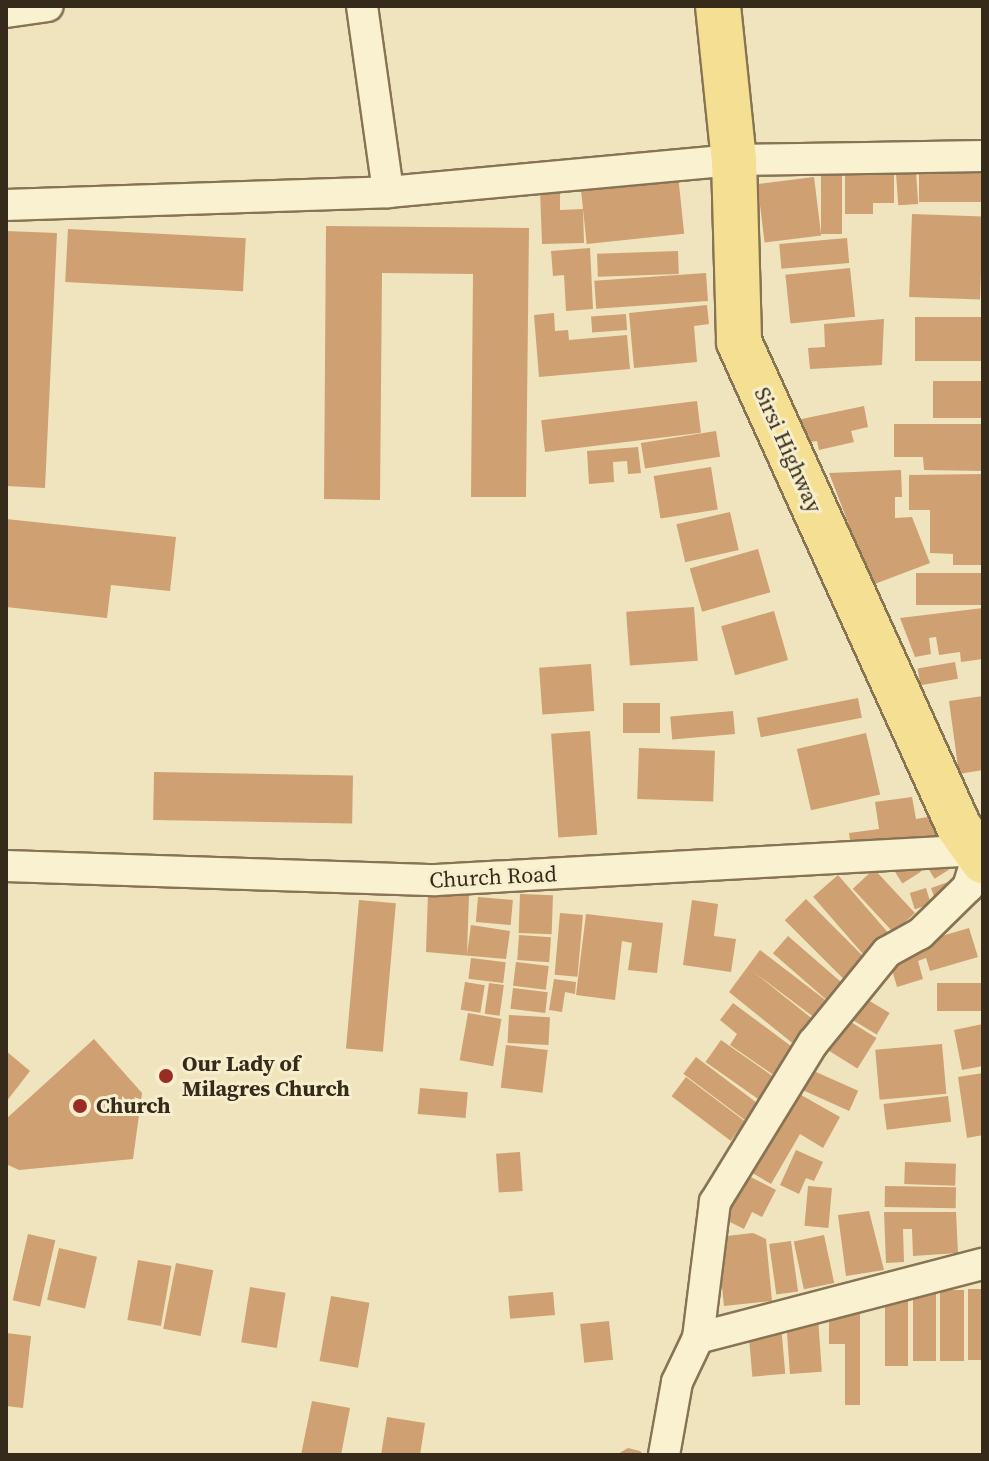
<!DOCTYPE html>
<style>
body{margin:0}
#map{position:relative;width:989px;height:1461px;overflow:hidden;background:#efe4bd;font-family:"Source Serif 4",serif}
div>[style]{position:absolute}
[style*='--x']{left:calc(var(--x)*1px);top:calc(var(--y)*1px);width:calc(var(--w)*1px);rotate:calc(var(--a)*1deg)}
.building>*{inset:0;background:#cfa071;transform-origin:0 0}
.roads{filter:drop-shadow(2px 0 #877455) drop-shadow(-2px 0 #877455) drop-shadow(0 2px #877455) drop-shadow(0 -2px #877455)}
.street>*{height:30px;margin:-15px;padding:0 15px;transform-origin:15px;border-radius:15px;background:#faf1d0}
.primary>*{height:44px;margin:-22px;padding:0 22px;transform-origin:22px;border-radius:22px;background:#f5df92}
.dots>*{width:22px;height:22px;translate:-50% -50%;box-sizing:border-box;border:4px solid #f6eecc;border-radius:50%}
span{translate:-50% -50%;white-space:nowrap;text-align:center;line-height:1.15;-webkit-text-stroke:6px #f6eecc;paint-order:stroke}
.street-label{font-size:22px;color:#362a1b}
.poi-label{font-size:22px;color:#362a1b;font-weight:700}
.left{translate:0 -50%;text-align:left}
.frame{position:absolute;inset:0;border:8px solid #362a1b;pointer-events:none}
</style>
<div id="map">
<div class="building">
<i style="left:983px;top:169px;width:33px;height:64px;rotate:90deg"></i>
<i style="left:916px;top:172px;width:32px;height:20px;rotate:86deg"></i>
<i style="clip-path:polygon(894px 174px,894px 203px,873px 203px,873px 214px,845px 214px,845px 175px)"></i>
<i style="left:678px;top:175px;width:59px;height:98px;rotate:84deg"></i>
<i style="left:821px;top:175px;width:21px;height:59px"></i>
<i style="left:814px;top:177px;width:59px;height:57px;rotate:83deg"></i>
<i style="clip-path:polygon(560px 189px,560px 210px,583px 209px,584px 243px,542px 244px,540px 190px)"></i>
<i style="left:912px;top:214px;width:71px;height:83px;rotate:2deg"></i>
<i style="clip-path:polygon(326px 226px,529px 228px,526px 497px,471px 497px,473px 274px,382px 273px,380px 500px,324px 499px)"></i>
<i style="left:68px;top:229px;width:178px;height:53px;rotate:3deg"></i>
<i style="clip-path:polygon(6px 231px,57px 233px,45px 488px,6px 486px)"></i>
<i style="left:847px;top:238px;width:25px;height:68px;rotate:85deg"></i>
<i style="clip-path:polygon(590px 248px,593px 309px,566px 311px,564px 275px,553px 276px,551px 251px)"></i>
<i style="left:678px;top:251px;width:23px;height:81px;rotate:88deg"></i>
<i style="left:850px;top:268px;width:49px;height:65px;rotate:84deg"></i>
<i style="left:706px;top:273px;width:28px;height:112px;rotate:86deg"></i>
<i style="clip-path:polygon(707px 305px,709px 324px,694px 326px,697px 362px,634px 368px,629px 313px)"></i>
<i style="clip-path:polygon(554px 313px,555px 331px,568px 330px,569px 340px,627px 335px,630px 369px,539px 377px,534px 315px)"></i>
<i style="left:626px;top:314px;width:16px;height:35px;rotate:86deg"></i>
<i style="left:983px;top:317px;width:44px;height:68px;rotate:90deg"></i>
<i style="clip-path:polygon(884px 319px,882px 365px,810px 369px,808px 348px,825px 347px,824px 324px)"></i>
<i style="left:933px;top:381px;width:50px;height:37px"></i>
<i style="left:697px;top:401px;width:32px;height:157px;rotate:83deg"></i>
<i style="clip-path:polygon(864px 406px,868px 427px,851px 431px,854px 442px,819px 450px,817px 441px,803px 443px,797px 420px)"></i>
<i style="clip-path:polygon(894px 424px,983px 424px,983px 471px,924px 470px,923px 457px,894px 457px)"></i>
<i style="left:716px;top:431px;width:26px;height:76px;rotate:81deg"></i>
<i style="clip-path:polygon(638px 447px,641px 473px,628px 474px,627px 461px,613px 462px,614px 482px,589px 484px,587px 451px)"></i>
<i style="left:711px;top:467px;width:43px;height:58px;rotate:81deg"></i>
<i style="clip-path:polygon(901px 470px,902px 497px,895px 497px,895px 518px,912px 517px,930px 563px,872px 585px,829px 473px)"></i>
<i style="clip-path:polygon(983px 474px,983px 565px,953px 565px,953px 554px,930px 553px,930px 510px,909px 510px,909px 475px)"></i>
<i style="left:730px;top:512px;width:39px;height:55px;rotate:77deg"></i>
<i style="clip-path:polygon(6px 519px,176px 537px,170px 591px,111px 585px,107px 618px,6px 607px)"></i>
<i style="left:758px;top:549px;width:45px;height:71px;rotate:74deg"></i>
<i style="left:983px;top:573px;width:32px;height:67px;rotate:90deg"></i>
<i style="left:694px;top:607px;width:54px;height:68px;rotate:86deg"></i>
<i style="clip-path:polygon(983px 608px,983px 659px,961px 662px,960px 652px,939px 655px,936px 637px,929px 638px,931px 654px,915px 657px,900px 618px)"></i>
<i style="left:774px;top:611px;width:51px;height:55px;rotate:74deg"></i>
<i style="left:955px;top:662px;width:17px;height:38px;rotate:80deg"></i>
<i style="left:591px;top:664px;width:47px;height:52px;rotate:86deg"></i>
<i style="clip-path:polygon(983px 696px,983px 770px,959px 774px,949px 701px)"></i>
<i style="left:858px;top:698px;width:20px;height:103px;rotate:79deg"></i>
<i style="left:623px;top:703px;width:37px;height:30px"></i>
<i style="left:733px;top:711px;width:23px;height:63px;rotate:85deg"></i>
<i style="left:590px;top:731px;width:104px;height:39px;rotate:86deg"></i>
<i style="left:866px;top:733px;width:63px;height:71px;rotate:77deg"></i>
<i style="left:639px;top:748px;width:76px;height:51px;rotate:2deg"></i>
<i style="left:154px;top:772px;width:199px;height:48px;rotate:1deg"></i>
<i style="clip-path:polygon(912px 797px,916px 819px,933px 816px,936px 842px,852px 854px,849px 833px,879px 829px,875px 802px)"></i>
<i style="left:941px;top:857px;width:15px;height:17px;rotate:58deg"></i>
<i style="left:913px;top:859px;width:15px;height:22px;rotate:58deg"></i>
<i style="left:874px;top:869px;width:60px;height:29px;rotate:47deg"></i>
<i style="left:838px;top:875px;width:80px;height:33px;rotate:49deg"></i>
<i style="clip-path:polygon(954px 880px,936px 902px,931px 888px)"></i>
<i style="left:926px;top:888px;width:17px;height:17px;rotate:73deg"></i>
<i style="clip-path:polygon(428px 893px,469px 895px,467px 954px,471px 925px,510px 931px,506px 959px,426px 952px)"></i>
<i style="left:520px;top:894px;width:33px;height:39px;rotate:2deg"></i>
<i style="left:478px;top:897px;width:35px;height:25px;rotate:5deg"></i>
<i style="left:806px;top:899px;width:84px;height:30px;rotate:45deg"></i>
<i style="left:359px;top:900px;width:37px;height:149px;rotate:5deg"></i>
<i style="clip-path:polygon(692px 900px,718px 904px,714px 936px,736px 939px,731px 972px,683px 965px)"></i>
<i style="left:560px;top:913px;width:23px;height:62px;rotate:5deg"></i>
<i style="clip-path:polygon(586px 914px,663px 923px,657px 973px,628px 970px,632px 943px,622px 941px,615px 1000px,576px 995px)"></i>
<i style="clip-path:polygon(969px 928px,978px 957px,930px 971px,926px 958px,918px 961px,923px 979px,897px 987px,887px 952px)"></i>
<i style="left:519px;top:935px;width:32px;height:25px;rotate:4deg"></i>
<i style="left:788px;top:936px;width:72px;height:23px;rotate:41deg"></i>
<i style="clip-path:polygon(760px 950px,828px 1002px,815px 1018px,751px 970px,815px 1021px,796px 1046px,729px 992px)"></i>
<i style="left:471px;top:958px;width:35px;height:21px;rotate:7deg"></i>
<i style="left:516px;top:962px;width:33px;height:24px;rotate:7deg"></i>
<i style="clip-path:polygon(554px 979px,576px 982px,575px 994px,565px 992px,562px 1012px,549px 1010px)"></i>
<i style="left:465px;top:982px;width:20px;height:28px;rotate:9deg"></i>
<i style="left:489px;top:983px;width:15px;height:31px;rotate:8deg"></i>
<i style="left:983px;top:983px;width:28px;height:46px;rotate:90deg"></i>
<i style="left:513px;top:988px;width:35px;height:21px;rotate:7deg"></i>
<i style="left:863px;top:997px;width:31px;height:25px;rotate:31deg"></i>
<i style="clip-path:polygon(733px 1003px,795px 1049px,775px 1076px,730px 1045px,737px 1034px,720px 1020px)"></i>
<i style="left:468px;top:1013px;width:34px;height:48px;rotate:10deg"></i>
<i style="left:509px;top:1015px;width:41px;height:28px;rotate:3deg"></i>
<i style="left:846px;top:1019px;width:36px;height:36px;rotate:32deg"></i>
<i style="clip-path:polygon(983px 1024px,983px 1066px,962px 1070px,954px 1030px)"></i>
<i style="clip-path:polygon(94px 1039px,142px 1093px,133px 1159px,19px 1170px,6px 1164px,6px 1119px)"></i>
<i style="left:721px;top:1040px;width:65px;height:27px;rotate:35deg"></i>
<i style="left:942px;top:1044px;width:50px;height:67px;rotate:85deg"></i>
<i style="left:506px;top:1045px;width:42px;height:43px;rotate:7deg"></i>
<i style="clip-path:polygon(6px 1051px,30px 1071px,6px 1102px)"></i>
<i style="left:696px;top:1057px;width:77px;height:21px;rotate:37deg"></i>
<i style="left:807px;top:1068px;width:56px;height:22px;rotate:24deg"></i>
<i style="clip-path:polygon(983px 1073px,983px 1135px,967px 1138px,958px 1077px)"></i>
<i style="left:686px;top:1077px;width:74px;height:24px;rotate:37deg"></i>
<i style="left:420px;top:1088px;width:48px;height:26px;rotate:5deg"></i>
<i style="clip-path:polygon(794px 1091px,840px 1117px,823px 1148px,800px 1134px,771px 1184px,749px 1171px)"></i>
<i style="left:948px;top:1096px;width:26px;height:65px;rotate:83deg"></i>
<i style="clip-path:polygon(796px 1150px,823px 1162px,814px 1181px,806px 1178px,799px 1194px,780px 1185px)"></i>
<i style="left:520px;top:1152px;width:39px;height:24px;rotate:86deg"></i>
<i style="left:905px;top:1162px;width:51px;height:22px;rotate:2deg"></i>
<i style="clip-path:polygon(745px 1174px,776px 1190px,762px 1217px,752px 1212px,744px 1229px,722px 1218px)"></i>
<i style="left:808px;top:1186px;width:24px;height:40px;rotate:5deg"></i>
<i style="left:885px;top:1186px;width:71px;height:21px;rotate:1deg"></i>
<i style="clip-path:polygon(869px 1211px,884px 1270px,846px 1276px,838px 1215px)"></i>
<i style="clip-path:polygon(884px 1212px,956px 1212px,958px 1253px,913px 1256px,912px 1229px,903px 1229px,904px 1262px,886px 1263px)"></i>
<i style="clip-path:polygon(753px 1233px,766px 1239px,772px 1301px,724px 1306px,717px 1237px)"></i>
<i style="left:28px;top:1234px;width:28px;height:68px;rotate:13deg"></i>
<i style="left:824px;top:1235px;width:49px;height:31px;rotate:78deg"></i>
<i style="left:791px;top:1241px;width:51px;height:22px;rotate:82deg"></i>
<i style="left:59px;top:1248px;width:39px;height:53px;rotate:13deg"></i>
<i style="left:138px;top:1260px;width:34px;height:61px;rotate:10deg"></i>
<i style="left:176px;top:1263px;width:38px;height:67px;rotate:11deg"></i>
<i style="left:250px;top:1287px;width:36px;height:56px;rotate:9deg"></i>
<i style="left:968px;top:1289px;width:15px;height:71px"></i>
<i style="left:913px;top:1290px;width:23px;height:71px"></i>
<i style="left:940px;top:1290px;width:24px;height:71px"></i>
<i style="left:553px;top:1292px;width:23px;height:45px;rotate:85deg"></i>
<i style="left:885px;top:1294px;width:23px;height:72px"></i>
<i style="left:331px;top:1296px;width:39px;height:66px;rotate:10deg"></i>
<i style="clip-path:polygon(829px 1308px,860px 1308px,860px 1405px,845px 1405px,845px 1344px,829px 1344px)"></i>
<i style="left:818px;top:1317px;width:55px;height:32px;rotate:86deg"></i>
<i style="left:609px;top:1321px;width:39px;height:29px;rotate:84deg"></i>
<i style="left:781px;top:1325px;width:49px;height:33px;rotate:85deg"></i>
<i style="clip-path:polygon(6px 1333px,31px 1336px,23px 1408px,6px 1406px)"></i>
<i style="clip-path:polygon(312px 1401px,350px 1408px,341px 1455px,301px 1455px)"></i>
<i style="clip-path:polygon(387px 1417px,425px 1423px,420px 1455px,381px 1455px)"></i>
<i style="clip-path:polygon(628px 1448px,640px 1451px,644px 1455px,616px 1455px)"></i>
</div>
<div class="roads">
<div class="street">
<i style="--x:362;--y:6;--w:188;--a:82"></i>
<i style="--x:6;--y:12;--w:42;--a:-8.1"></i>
<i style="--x:6;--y:205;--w:382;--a:-1.9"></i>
<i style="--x:388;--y:192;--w:347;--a:-5.3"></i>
<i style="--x:734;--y:160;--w:249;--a:-0.9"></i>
<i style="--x:6;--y:866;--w:430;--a:1.9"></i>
<i style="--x:436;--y:880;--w:544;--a:-3.16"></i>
<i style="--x:698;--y:1338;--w:137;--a:-82.9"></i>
<i style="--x:715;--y:1202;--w:187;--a:-58.4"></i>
<i style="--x:813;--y:1043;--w:117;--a:-50.9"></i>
<i style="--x:887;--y:952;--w:38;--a:-29"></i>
<i style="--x:920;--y:934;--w:67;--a:-44.4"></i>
<i style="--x:968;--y:887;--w:47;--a:-72.7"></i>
<i style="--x:664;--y:1455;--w:74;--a:-79.9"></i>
<i style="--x:677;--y:1382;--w:49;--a:-64.5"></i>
<i style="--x:698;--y:1338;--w:294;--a:-14.6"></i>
</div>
<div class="primary">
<i style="--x:718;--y:6;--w:155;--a:84.1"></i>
<i style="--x:734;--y:160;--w:182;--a:88.4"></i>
<i style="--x:739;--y:342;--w:533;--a:65.6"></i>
<i style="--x:959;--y:827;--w:42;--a:54.8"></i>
</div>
</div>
<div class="dots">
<i style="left:166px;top:1076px;background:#992d23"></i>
<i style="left:80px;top:1106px;background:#992d23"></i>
</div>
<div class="street-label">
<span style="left:788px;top:450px;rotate:66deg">Sirsi Highway</span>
<span style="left:493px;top:877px;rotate:-3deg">Church Road</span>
</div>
<div class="poi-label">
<span class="left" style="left:182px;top:1076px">Our Lady of<br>Milagres Church</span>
<span class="left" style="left:96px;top:1106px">Church</span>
</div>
<div class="frame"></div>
</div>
